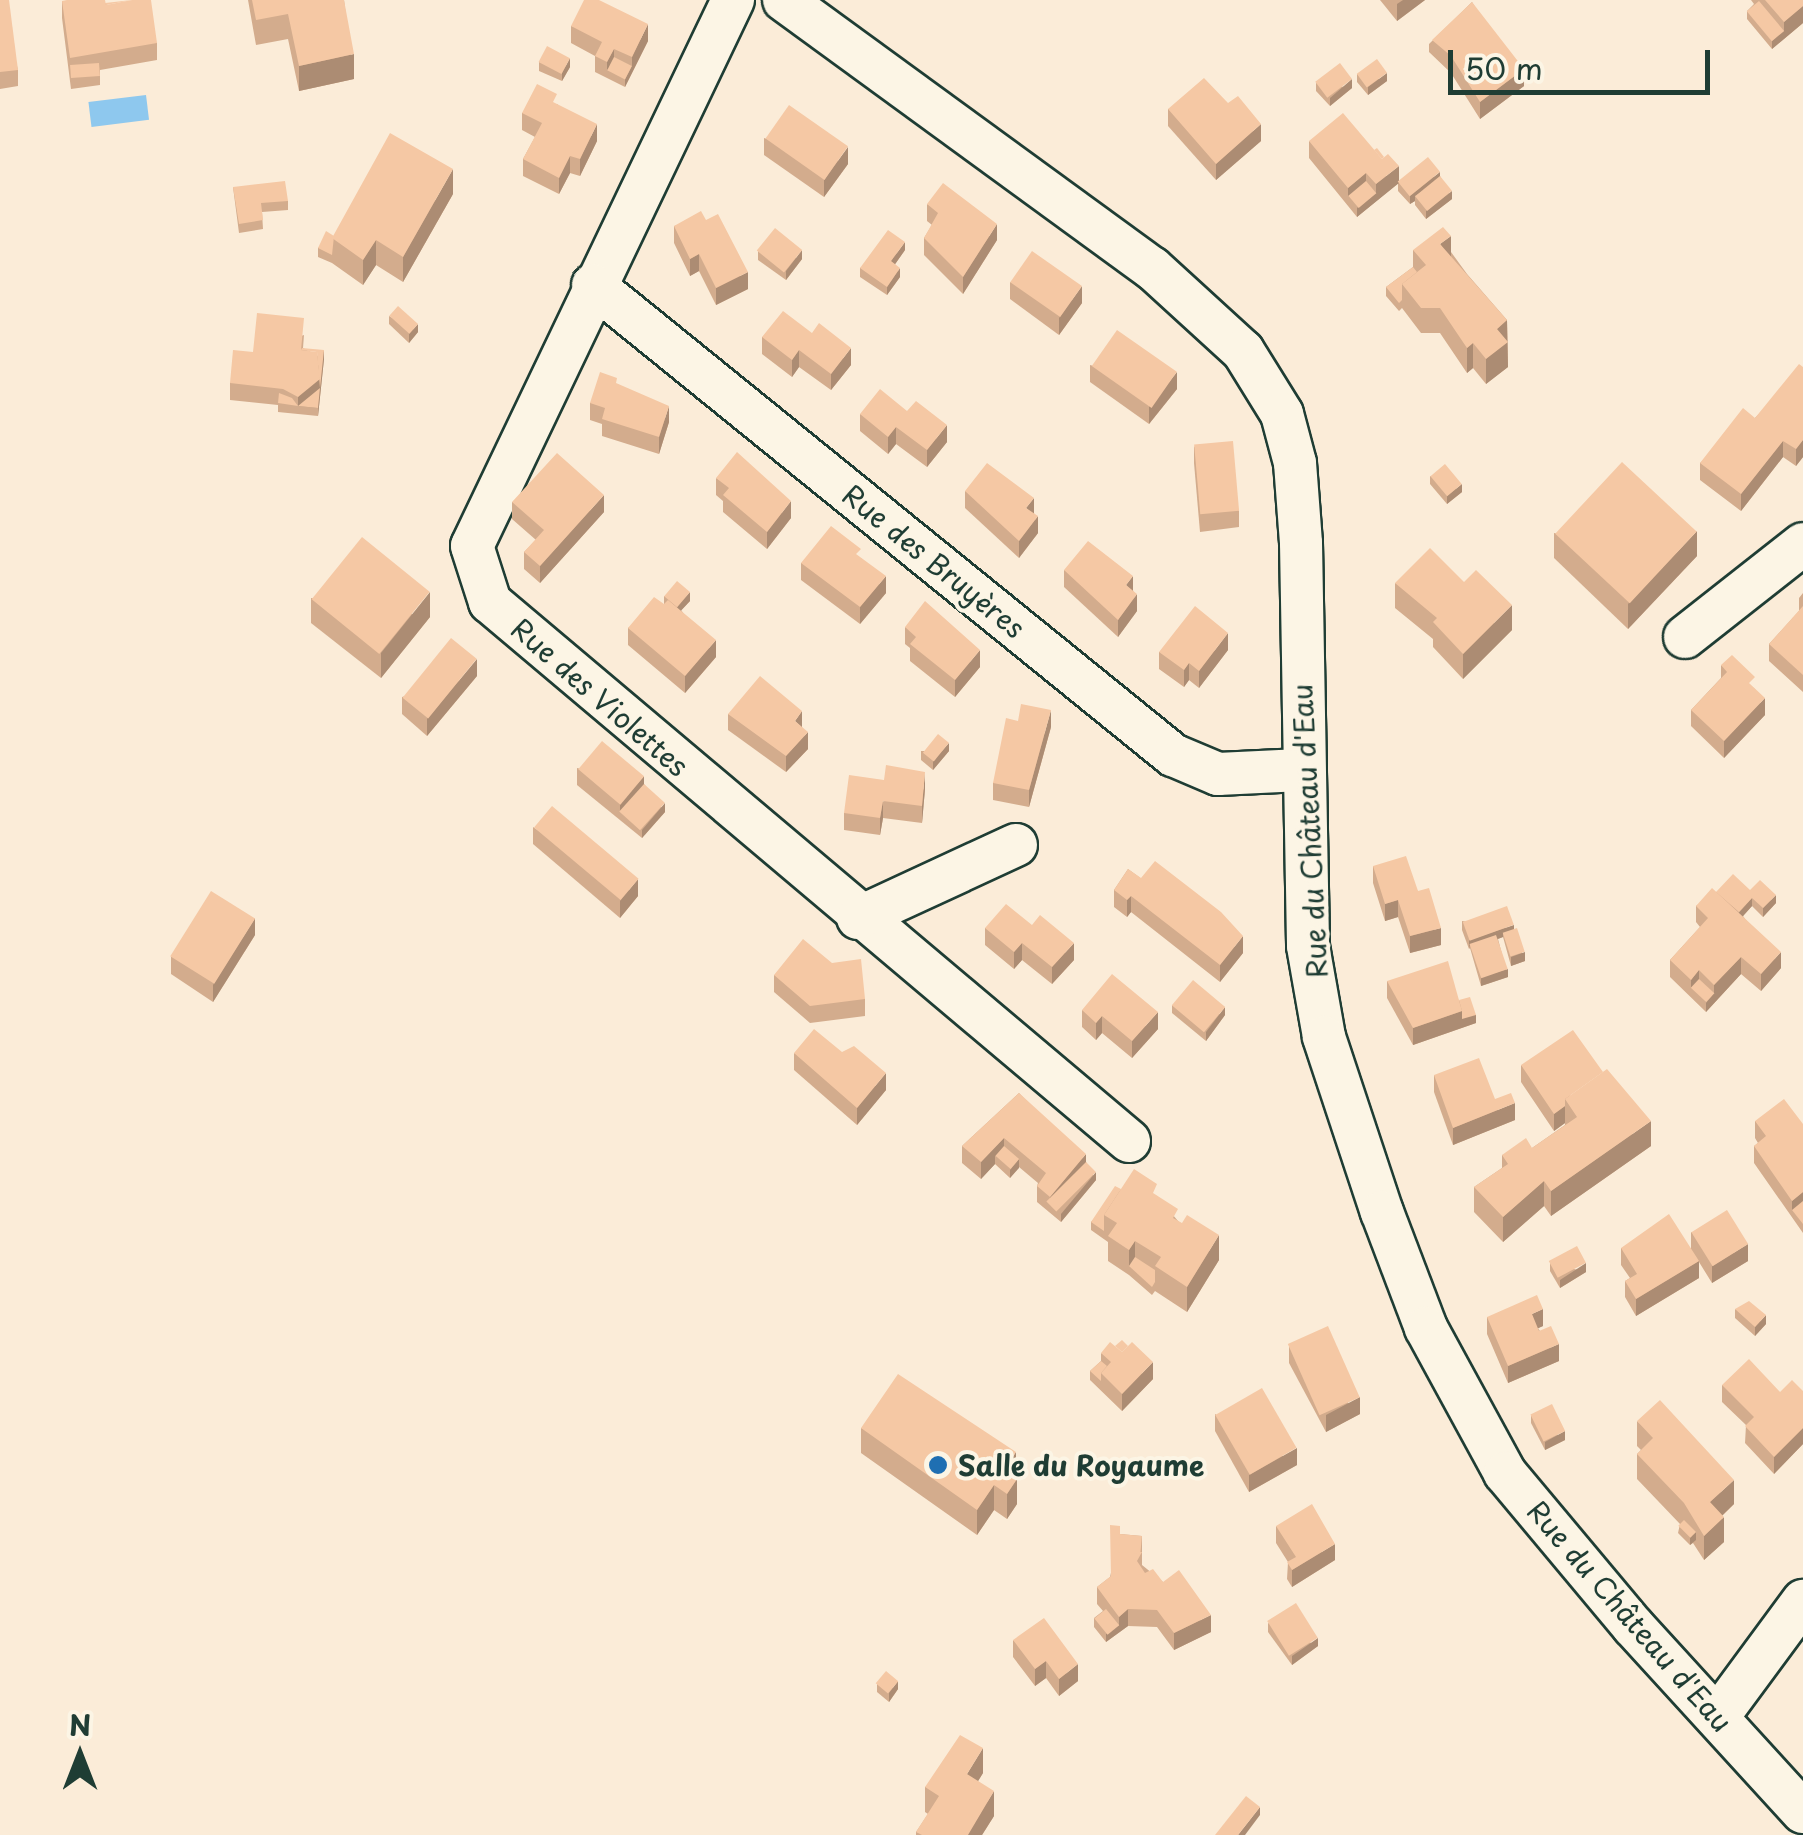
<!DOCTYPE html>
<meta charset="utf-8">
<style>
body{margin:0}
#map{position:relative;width:1803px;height:1835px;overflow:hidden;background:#fbecd8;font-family:"Playpen Sans",sans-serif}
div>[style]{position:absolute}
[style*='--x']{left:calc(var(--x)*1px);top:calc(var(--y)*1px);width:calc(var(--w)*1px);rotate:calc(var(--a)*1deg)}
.water>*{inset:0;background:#8ec8ee;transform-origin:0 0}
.roads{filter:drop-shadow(2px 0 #1f3d34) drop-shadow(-2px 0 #1f3d34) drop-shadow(0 2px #1f3d34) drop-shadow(0 -2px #1f3d34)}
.minor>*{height:42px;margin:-21px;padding:0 21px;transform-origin:21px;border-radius:21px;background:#fcf5e5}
.wall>*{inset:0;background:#d3ac8d}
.shaded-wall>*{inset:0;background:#ac8c73}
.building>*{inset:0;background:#f5c8a4;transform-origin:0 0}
.dots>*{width:28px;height:28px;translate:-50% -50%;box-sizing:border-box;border:5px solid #fcf5e5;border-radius:50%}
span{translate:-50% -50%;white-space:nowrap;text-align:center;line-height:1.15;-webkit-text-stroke:8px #fcf5e5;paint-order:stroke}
.street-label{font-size:28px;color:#1f3d34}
.poi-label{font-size:28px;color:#1f3d34;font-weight:700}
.left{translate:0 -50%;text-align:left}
.north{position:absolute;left:30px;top:1705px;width:100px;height:100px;-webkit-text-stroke:8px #fcf5e5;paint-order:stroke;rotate:0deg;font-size:28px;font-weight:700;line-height:40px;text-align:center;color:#1f3d34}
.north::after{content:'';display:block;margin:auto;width:35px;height:45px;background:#1f3d34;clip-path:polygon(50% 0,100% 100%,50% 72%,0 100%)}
.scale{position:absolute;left:1448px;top:50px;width:262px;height:45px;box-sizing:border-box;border:5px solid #1f3d34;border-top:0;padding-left:12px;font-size:30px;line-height:35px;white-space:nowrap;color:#1f3d34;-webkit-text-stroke:8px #fcf5e5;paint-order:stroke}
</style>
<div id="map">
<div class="water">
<i style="left:146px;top:95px;width:25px;height:58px;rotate:83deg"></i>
</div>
<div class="roads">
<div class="minor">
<i style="--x:733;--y:0;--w:605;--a:115.55"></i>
<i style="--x:472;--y:546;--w:59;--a:72.2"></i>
<i style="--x:490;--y:602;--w:836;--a:40.15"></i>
<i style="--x:784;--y:0;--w:455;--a:36.1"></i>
<i style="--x:1152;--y:268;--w:123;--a:42.4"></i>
<i style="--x:1243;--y:351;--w:74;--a:58.2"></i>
<i style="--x:1282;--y:414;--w:51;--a:75.1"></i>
<i style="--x:1295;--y:463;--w:80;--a:85.7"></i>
<i style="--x:1301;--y:543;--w:403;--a:89"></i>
<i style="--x:1308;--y:946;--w:92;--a:80"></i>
<i style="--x:1324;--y:1037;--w:184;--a:71.7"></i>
<i style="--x:1382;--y:1212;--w:124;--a:69.2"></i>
<i style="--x:1426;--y:1328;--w:165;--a:61.4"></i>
<i style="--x:1505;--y:1473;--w:199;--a:50.1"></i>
<i style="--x:1633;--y:1626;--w:252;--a:47.6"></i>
<i style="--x:593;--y:285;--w:747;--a:39.02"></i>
<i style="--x:1173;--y:755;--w:49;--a:22.9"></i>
<i style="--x:1218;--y:774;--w:83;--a:-2.8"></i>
<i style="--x:1685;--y:637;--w:150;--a:-38.2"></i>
<i style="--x:858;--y:918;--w:174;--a:-24.8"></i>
<i style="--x:1719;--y:1715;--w:142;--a:-53.6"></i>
</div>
</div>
<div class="wall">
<i style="clip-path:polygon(0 0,18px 70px,18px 86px,0 89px)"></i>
<i style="clip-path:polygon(248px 0,344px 0,354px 79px,299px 91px,288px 39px,256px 45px)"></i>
<i style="clip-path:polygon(1380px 0,1425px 0,1397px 21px)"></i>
<i style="clip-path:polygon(1751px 0,1803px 0,1803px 23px,1772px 49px,1747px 19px,1747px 11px,1754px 4px)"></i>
<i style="clip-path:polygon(62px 1px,105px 3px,157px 43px,157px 60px,100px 70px,100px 85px,71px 89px,62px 18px)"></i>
<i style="clip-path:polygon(1472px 2px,1524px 86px,1480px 119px,1451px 73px,1429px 52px,1429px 44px)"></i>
<i style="clip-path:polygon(571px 26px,648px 41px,625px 87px,595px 72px,595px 56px,571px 43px)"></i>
<i style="clip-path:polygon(539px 62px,570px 67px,562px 81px,539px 71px)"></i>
<i style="clip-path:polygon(1357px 74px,1387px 81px,1368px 95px,1357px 82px)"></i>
<i style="clip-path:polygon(1316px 83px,1352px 88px,1330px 106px,1316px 91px)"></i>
<i style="clip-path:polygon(1228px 103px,1261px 141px,1216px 180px,1168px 126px,1168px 109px)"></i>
<i style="clip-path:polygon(557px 104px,597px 141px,580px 176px,570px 173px,559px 194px,523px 176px,523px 159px,535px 137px,522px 130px,522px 113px)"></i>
<i style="clip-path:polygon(764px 138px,848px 164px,824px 197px,764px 155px)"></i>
<i style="clip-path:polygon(1309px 141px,1399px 182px,1440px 176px,1452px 199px,1426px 219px,1415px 205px,1415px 201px,1410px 204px,1398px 191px,1398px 183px,1357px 217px,1309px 158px)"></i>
<i style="clip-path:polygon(233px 187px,288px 201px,288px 210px,262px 212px,263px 229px,239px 233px)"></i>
<i style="clip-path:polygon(453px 194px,403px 282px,376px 265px,363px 285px,332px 263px,318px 257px,318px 248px,334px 236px)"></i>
<i style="clip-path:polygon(927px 204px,997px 240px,963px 294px,924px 255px,924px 238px,932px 225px,927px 221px)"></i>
<i style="clip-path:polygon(706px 220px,748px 289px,716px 305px,699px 271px,690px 276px,674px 243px,674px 226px)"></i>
<i style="clip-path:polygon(905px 250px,895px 264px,900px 277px,887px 295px,860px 277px,860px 268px)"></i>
<i style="clip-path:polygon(1413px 250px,1451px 252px,1467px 274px,1507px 320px,1508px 367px,1486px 384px,1473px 368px,1467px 373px,1440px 333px,1421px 333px,1402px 308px,1399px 311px,1386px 296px,1386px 287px,1413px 267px)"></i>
<i style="clip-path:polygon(758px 251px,802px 259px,786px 280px,758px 260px)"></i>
<i style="clip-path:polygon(1010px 282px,1082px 303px,1059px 335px,1010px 299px)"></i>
<i style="clip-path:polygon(389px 316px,418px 332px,409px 343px,389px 324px)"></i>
<i style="clip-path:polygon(812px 333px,851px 365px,831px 390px,799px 367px,792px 377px,762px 354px,762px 337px)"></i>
<i style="clip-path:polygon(304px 335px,303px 348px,324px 359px,318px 416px,278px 412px,278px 405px,230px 400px,230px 383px,253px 352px)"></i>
<i style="clip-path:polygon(1090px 365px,1177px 389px,1149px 424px,1090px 382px)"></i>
<i style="clip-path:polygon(1803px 367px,1803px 457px,1796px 466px,1783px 457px,1741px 511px,1700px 480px,1700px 463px,1755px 418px)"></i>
<i style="clip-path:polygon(617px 384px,669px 422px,659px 454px,602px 436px,602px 424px,590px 420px,590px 403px)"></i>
<i style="clip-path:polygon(860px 414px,947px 442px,927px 467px,896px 444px,888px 454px,860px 431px)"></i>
<i style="clip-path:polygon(1194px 446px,1239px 511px,1239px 527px,1200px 532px,1194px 463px)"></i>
<i style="clip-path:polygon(1430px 476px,1462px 492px,1447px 504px,1430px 484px)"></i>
<i style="clip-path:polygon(716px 478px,791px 518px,767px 549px,723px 512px,723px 501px,716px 495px)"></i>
<i style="clip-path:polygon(965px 491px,1034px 513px,1038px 533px,1019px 558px,965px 508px)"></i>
<i style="clip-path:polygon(512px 502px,604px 512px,540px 583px,524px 569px,524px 552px,536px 540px,512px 519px)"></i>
<i style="clip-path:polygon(1554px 533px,1697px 556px,1628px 629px,1554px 558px)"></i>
<i style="clip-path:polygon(861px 558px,886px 593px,860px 624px,801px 580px,801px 563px)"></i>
<i style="clip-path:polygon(1064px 570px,1133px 590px,1137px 611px,1118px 637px,1064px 587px)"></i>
<i style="clip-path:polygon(1395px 583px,1512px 630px,1463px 679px,1433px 647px,1433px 639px,1395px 608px)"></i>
<i style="clip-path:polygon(1803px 593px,1803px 692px,1769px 661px,1769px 644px,1799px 611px,1799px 598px)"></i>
<i style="clip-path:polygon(664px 596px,690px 601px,681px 610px,716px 657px,685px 693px,628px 645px,628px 628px,664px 604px)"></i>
<i style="clip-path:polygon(311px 598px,430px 617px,381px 678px,311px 623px)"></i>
<i style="clip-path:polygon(905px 627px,980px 667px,955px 697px,910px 661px,910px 648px,905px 644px)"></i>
<i style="clip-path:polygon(1228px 650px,1199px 688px,1189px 680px,1184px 687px,1159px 669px,1159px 652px)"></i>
<i style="clip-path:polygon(1721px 665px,1755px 689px,1765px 715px,1724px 758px,1691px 726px,1691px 710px,1721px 678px)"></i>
<i style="clip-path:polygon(477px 676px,427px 736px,402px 714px,402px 697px)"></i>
<i style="clip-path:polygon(728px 714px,802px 727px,808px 749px,786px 772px,728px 730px)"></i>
<i style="clip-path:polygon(1051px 727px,1029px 807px,993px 800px,993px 783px)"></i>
<i style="clip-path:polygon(921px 751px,949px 751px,933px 770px,921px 760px)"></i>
<i style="clip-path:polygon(577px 768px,644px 784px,665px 812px,642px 838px,577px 785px)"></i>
<i style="clip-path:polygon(925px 789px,922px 823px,883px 818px,880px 835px,844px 830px,844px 813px)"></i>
<i style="clip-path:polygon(533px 827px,638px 896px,620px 918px,533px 844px)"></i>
<i style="clip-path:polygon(1373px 866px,1418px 891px,1441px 945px,1410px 953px,1398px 917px,1385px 921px,1373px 883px)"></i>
<i style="clip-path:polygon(1128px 869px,1243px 953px,1220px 982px,1131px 912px,1127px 917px,1114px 907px,1114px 890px)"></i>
<i style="clip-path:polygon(1750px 890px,1776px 903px,1763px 917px,1752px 906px,1743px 916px,1781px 968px,1761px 991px,1741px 974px,1706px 1012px,1670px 977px,1670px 960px,1700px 927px,1696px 922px,1696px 906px,1716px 892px)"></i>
<i style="clip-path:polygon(1462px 921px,1514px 929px,1525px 961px,1511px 966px,1503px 937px,1498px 939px,1508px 977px,1481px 986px,1470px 948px,1469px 949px,1462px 930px)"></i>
<i style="clip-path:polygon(1032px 925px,1074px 960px,1052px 984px,1022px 960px,1014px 969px,985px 945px,985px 928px)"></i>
<i style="clip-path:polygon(255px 935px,213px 1002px,171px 974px,171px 957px)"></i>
<i style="clip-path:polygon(774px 975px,865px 999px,865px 1016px,810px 1023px,774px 992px)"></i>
<i style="clip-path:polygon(1387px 981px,1459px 1000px,1476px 1023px,1413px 1045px,1387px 998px)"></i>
<i style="clip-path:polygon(1172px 1005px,1225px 1015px,1206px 1041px,1172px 1013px)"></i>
<i style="clip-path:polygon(1082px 1010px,1158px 1029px,1132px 1058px,1102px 1033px,1096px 1040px,1082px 1027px)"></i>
<i style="clip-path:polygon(794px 1053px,886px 1090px,857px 1125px,794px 1070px)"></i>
<i style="clip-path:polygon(1521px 1065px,1651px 1146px,1551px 1216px,1544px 1206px,1503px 1242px,1474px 1212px,1474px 1187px,1502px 1168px,1502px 1155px,1532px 1148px,1565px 1125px,1565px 1123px,1554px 1131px,1521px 1082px)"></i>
<i style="clip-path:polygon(1434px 1075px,1515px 1120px,1453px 1145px,1434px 1092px)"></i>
<i style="clip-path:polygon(1019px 1093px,1086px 1162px,1096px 1180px,1061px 1222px,1037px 1202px,1037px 1186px,1038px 1183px,1019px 1167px,1010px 1178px,995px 1164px,981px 1179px,962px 1163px,962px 1146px)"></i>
<i style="clip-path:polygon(1755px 1121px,1803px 1124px,1803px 1233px,1754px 1163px,1754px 1146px,1758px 1143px,1755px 1138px)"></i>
<i style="clip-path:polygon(1121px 1189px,1157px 1196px,1178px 1221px,1219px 1260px,1187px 1312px,1155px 1291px,1152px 1295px,1129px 1275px,1108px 1261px,1108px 1242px,1091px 1230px,1091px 1222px)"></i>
<i style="clip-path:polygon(1691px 1232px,1748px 1261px,1712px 1283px,1699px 1262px,1699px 1278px,1636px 1316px,1625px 1297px,1625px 1281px,1630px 1278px,1621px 1265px,1621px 1248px,1691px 1248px)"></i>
<i style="clip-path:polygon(1550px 1263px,1586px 1272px,1560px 1288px,1550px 1271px)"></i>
<i style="clip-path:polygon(1735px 1309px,1766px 1324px,1755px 1336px,1735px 1318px)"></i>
<i style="clip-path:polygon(1487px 1317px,1543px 1326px,1538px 1328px,1559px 1361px,1508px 1383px,1487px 1334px)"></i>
<i style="clip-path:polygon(1289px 1346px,1360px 1414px,1326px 1432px,1289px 1363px)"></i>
<i style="clip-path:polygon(1101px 1353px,1153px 1379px,1122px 1411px,1090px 1380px,1090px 1371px,1101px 1361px)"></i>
<i style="clip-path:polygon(1722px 1385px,1780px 1392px,1803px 1391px,1803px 1444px,1774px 1474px,1745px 1443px,1746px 1425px,1722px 1402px)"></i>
<i style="clip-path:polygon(1215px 1414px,1297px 1465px,1249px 1492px,1215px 1431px)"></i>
<i style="clip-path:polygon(1531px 1415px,1565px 1440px,1545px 1450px,1531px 1423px)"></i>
<i style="clip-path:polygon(1637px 1421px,1734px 1504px,1722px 1516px,1724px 1542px,1704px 1560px,1693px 1543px,1690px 1545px,1678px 1533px,1680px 1524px,1637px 1479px,1637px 1454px,1641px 1450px,1637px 1446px)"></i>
<i style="clip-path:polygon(861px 1428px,1016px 1477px,1017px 1504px,1007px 1519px,994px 1510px,977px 1535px,861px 1453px)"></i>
<i style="clip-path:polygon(1276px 1526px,1335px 1560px,1292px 1587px,1287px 1579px,1288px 1562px,1276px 1543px)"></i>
<i style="clip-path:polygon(1120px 1534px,1142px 1536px,1142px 1565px,1163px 1582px,1211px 1632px,1174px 1650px,1157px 1627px,1128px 1626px,1106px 1642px,1094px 1627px,1094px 1618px,1103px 1611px,1097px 1604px,1097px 1587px,1110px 1577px)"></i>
<i style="clip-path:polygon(1268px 1623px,1318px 1646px,1292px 1665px,1268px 1632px)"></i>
<i style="clip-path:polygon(1013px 1640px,1078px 1681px,1059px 1696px,1046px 1678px,1035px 1686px,1013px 1657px)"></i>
<i style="clip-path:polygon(877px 1684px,898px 1689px,889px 1702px,877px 1692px)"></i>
<i style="clip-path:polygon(983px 1773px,978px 1781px,994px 1816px,982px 1835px,916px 1835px,916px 1832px,928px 1814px,925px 1812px,925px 1787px)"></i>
</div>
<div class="shaded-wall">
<i style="clip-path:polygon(1403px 0,1425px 0,1397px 21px,1397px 4px)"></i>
<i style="clip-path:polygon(1803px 6px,1803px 23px,1784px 39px,1784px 22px)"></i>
<i style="clip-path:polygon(648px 24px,648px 41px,625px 87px,625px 79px,632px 66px,632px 57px)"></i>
<i style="clip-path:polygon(1784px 31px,1784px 39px,1772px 49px,1772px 41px)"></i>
<i style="clip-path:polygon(614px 49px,614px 65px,607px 70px,607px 62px)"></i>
<i style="clip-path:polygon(354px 54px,354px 79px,299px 91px,299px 66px)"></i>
<i style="clip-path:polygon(570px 58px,570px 67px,562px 81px,562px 73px)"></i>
<i style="clip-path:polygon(1524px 69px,1524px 86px,1480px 119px,1480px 102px)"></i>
<i style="clip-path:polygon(1387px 73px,1387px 81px,1368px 95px,1368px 87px)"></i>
<i style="clip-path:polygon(1352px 79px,1352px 88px,1330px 106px,1330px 98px)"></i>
<i style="clip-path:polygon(597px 124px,597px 141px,580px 176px,580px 159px)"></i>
<i style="clip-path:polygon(1261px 124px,1261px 141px,1216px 180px,1216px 164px)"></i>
<i style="clip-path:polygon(848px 147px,848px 164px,824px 197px,824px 180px)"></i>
<i style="clip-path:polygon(570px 156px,570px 173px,559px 194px,559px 178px)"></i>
<i style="clip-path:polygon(1399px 166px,1399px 183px,1357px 217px,1357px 208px,1376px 193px,1376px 184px)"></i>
<i style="clip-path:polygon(453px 169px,453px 194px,403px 282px,403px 257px)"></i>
<i style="clip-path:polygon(1440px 172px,1440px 180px,1415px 196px,1415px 201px,1410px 204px,1410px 196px)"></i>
<i style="clip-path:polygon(1366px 173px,1366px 190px,1348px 196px,1348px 188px)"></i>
<i style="clip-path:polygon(1452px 191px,1452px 199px,1426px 219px,1426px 211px)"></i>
<i style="clip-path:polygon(997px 224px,997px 240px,963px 294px,963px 277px)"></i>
<i style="clip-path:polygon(1451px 236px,1451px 261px,1440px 244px)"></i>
<i style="clip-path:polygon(376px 240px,376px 265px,363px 285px,363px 260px)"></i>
<i style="clip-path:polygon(905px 242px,905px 250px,891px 270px,891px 261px)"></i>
<i style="clip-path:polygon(802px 250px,802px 259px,786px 280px,786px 271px)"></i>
<i style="clip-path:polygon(699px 254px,699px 271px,690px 276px,690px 259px)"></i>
<i style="clip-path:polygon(900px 268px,900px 277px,887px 295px,887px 287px)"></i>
<i style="clip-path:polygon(748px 272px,748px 289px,716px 305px,716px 288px)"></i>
<i style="clip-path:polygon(1082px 286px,1082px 303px,1059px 335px,1059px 318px)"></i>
<i style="clip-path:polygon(1507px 320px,1508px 367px,1486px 384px,1486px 359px,1497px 329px)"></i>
<i style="clip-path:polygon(418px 324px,418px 332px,409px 343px,409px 334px)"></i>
<i style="clip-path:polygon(1473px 343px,1473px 368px,1467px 373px,1467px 348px)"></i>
<i style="clip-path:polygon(851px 348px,851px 365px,831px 390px,831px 374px)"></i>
<i style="clip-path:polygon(324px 350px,324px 359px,318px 416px,318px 408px,298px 406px,298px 397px)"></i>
<i style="clip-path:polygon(799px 350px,799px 367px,792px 377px,792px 360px)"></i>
<i style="clip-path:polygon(1177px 372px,1177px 389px,1149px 424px,1149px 407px)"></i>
<i style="clip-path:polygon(669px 406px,669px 422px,659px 454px,659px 437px)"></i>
<i style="clip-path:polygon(947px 425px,947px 442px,927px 467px,927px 450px)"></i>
<i style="clip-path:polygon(896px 427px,896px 444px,888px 454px,888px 437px)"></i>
<i style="clip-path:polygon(1803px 440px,1803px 457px,1796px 466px,1796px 449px)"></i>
<i style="clip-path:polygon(1783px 441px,1783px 457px,1741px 511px,1741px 494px)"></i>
<i style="clip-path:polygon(1462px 484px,1462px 492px,1447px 504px,1447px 496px)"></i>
<i style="clip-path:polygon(604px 495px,604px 512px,540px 583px,540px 566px)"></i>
<i style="clip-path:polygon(1034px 498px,1034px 515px,1026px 508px)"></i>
<i style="clip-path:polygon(791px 501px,791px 518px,767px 549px,767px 532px)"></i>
<i style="clip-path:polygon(1038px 516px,1038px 533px,1019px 558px,1019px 541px)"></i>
<i style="clip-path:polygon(1697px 531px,1697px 556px,1628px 629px,1628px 604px)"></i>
<i style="clip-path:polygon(886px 576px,886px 593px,860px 624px,860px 607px)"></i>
<i style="clip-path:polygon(1133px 576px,1133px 593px,1126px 585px)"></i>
<i style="clip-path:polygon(430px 592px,430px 617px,381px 678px,381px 653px)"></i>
<i style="clip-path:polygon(690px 592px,690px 601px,677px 615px,677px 606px)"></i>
<i style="clip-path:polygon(1137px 594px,1137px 611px,1118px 637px,1118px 620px)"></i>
<i style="clip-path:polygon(1512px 605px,1512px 630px,1463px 679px,1463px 654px)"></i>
<i style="clip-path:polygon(1228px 633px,1228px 650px,1199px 688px,1199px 671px)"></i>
<i style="clip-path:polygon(716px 640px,716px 657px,685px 693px,685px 676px)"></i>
<i style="clip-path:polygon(980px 650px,980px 667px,955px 697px,955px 680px)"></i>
<i style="clip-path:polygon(477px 659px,477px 676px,427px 736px,427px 719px)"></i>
<i style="clip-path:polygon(1189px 663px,1189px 680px,1184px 687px,1184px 670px)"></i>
<i style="clip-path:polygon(1765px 698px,1765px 715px,1724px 758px,1724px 741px)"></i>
<i style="clip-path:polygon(1051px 710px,1051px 727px,1029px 807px,1029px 790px)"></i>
<i style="clip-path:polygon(802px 711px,802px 728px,795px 721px)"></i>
<i style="clip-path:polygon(808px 732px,808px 749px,786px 772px,786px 756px)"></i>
<i style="clip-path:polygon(949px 743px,949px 751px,933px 770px,933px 761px)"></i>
<i style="clip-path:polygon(925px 772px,925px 789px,922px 823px,922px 806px)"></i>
<i style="clip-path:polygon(644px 776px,644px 793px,620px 812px,620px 803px)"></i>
<i style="clip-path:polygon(883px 801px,883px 818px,880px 835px,880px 818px)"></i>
<i style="clip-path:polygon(665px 803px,665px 812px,642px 838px,642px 830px)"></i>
<i style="clip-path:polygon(638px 879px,638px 896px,620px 918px,620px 901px)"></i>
<i style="clip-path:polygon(1776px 895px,1776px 903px,1763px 917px,1763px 908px)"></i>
<i style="clip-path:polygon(1131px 896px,1131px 912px,1127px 917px,1127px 900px)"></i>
<i style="clip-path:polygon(1752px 898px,1752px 906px,1735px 925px,1735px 917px)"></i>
<i style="clip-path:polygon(1398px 900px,1398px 917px,1385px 921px,1385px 904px)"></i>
<i style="clip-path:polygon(255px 918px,255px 935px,213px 1002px,213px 985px)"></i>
<i style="clip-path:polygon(1514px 925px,1514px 933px,1503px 933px,1503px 937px,1472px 948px,1470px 944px,1469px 949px,1469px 940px)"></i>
<i style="clip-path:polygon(1441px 928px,1441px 945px,1410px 953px,1410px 936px)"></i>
<i style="clip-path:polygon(1243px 936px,1243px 953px,1220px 982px,1220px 965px)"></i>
<i style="clip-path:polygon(1022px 943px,1022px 960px,1014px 969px,1014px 952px)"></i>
<i style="clip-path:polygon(1074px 943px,1074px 960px,1052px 984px,1052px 967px)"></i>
<i style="clip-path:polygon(1525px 952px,1525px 961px,1511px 966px,1511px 957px)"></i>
<i style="clip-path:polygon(1781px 952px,1781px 968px,1761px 991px,1761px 974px)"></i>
<i style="clip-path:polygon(1741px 957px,1741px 974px,1706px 1012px,1706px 1003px,1714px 993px,1714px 985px)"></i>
<i style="clip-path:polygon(1508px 969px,1508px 977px,1481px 986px,1481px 977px)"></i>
<i style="clip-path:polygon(1699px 970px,1699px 987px,1691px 988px,1691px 996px,1691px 980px)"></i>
<i style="clip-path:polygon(1225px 1007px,1225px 1015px,1206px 1041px,1206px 1032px)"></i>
<i style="clip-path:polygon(1462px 1011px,1476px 1015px,1476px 1023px,1413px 1045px,1413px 1028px)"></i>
<i style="clip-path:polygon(1158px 1012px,1158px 1029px,1132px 1058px,1132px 1041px)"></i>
<i style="clip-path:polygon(1102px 1016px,1102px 1033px,1096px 1040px,1096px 1023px)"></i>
<i style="clip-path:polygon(886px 1073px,886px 1090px,857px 1125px,857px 1108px)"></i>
<i style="clip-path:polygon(1515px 1103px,1515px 1120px,1453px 1145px,1453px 1128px)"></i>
<i style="clip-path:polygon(1565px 1106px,1565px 1123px,1554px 1131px,1554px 1114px)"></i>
<i style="clip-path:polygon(1651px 1121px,1651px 1146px,1551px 1216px,1551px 1191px)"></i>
<i style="clip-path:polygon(1004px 1138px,1004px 1154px,995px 1156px,995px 1164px,981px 1179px,981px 1162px)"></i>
<i style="clip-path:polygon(1086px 1154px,1086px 1171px,1050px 1205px,1050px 1197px)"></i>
<i style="clip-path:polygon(1019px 1159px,1019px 1168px,1010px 1178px,1010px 1170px)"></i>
<i style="clip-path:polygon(1096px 1172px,1096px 1180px,1061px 1222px,1061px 1214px)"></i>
<i style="clip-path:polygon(1544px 1181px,1544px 1206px,1503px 1242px,1503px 1217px)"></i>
<i style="clip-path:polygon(1803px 1192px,1803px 1209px,1792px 1210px,1792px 1201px)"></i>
<i style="clip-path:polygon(1219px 1235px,1219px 1260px,1187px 1312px,1187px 1287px)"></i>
<i style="clip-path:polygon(1135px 1241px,1135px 1266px,1129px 1266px,1129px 1250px)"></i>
<i style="clip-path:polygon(1748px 1244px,1748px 1261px,1712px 1283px,1712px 1266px)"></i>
<i style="clip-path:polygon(1699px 1261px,1699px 1278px,1636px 1316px,1636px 1299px)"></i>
<i style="clip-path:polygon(1586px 1263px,1586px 1272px,1560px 1288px,1560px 1280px)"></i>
<i style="clip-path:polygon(1543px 1309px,1543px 1326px,1532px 1331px,1532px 1314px)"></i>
<i style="clip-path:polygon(1766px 1315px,1766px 1324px,1755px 1336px,1755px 1327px)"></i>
<i style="clip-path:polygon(1559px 1344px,1559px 1361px,1508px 1383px,1508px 1366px)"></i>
<i style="clip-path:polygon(1153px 1362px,1153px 1379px,1122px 1411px,1122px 1394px)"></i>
<i style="clip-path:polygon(1360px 1397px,1360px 1414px,1326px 1432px,1326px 1415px)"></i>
<i style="clip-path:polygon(1803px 1428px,1803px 1444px,1774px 1474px,1774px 1457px)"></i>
<i style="clip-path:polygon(1565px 1431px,1565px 1440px,1545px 1450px,1545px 1442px)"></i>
<i style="clip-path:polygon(1297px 1448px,1297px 1465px,1249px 1492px,1249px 1475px)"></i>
<i style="clip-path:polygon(1016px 1452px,1016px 1477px,1005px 1493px,1004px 1470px)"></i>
<i style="clip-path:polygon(1017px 1479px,1017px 1504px,1007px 1519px,1007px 1494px)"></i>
<i style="clip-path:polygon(1734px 1480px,1734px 1504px,1710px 1527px,1710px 1502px)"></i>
<i style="clip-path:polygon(994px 1485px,994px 1510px,977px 1535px,977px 1510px)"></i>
<i style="clip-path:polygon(1724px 1517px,1724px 1542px,1704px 1560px,1704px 1536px)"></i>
<i style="clip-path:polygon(1696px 1532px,1696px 1540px,1690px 1545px,1690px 1537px)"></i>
<i style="clip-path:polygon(1335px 1544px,1335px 1560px,1292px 1587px,1292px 1570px)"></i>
<i style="clip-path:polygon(1128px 1609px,1128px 1626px,1106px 1642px,1106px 1634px,1119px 1625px,1119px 1617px)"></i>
<i style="clip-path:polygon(1211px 1615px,1211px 1632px,1174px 1650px,1174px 1633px)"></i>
<i style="clip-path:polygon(1318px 1638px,1318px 1646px,1292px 1665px,1292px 1656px)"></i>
<i style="clip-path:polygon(1046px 1661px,1046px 1678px,1035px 1686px,1035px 1669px)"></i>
<i style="clip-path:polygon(1078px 1664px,1078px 1681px,1059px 1696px,1059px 1679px)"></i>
<i style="clip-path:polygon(898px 1681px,898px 1689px,889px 1702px,889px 1693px)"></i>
<i style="clip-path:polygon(983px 1748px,983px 1773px,967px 1799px,967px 1774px)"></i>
<i style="clip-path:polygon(994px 1791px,994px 1816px,982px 1835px,967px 1835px)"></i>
<i style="clip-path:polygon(1260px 1807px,1260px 1815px,1245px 1835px,1238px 1835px)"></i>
</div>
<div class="building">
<i style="clip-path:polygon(0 0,9px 0,18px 70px,0 72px)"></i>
<i style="clip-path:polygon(67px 0,105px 0,106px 5px,132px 0,151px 0,157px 43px,70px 58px,62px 1px)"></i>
<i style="clip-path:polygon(132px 0,106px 5px,105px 3px)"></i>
<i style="clip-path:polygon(252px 0,344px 0,354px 54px,299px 66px,288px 14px,256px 20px)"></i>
<i style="clip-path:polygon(584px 0,599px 0,648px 24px,632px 57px,614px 49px,607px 62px,595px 56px,602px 42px,571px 26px)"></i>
<i style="clip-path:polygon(1765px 0,1803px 0,1803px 6px,1784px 22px)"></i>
<i style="left:1759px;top:1px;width:39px;height:16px;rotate:50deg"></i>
<i style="clip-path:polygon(1472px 2px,1524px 69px,1480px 102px,1451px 56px,1432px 40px)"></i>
<i style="left:547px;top:46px;width:26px;height:18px;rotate:28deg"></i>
<i style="left:614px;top:57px;width:20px;height:15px;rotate:27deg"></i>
<i style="left:1377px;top:59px;width:17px;height:25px;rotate:54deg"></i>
<i style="left:99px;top:63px;width:13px;height:29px;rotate:86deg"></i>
<i style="left:1340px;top:63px;width:20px;height:31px;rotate:53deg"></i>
<i style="clip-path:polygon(1204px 78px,1228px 103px,1238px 96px,1261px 124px,1216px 164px,1168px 109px)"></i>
<i style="clip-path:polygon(537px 84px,557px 94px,553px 102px,597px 124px,580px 159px,570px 156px,559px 178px,523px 159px,542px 123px,522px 113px)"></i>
<i style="left:789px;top:105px;width:72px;height:41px;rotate:35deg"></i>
<i style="clip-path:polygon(1343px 113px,1382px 159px,1388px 154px,1399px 166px,1376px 184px,1366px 173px,1348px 188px,1309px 141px)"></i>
<i style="clip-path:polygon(390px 133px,453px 169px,403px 257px,376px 240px,363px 260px,332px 238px)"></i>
<i style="clip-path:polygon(1377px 148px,1384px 157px,1382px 159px,1374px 150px)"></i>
<i style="left:1428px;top:157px;width:19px;height:39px;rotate:51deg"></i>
<i style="left:1440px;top:176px;width:19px;height:32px;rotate:51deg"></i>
<i style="clip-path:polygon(285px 181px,288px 201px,261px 203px,263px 220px,239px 224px,233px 187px)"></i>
<i style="left:1366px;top:181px;width:16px;height:23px;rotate:50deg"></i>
<i style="clip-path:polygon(943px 183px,997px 224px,963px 277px,924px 238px,938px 213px,927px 204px)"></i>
<i style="clip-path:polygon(701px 211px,706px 220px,718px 214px,748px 272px,716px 288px,699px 254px,690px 259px,674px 226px)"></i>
<i style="clip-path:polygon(1443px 227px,1451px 236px,1440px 244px,1507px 320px,1497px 329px,1508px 342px,1486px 359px,1473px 343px,1467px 348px,1440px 308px,1421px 308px,1402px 284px,1426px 265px,1413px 250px)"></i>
<i style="left:775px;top:228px;width:35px;height:29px;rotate:39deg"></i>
<i style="clip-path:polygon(888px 230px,905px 242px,891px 261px,900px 268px,887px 287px,860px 268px)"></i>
<i style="clip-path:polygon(326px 231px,334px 236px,332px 255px,318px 248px)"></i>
<i style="left:1032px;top:251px;width:61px;height:38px;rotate:35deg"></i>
<i style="clip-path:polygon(1413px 267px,1417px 272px,1402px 284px,1402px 300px,1399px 303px,1386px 287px)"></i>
<i style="left:398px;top:306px;width:27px;height:13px;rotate:42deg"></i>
<i style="clip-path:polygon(783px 311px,812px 333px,819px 323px,851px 348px,831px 374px,799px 350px,792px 360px,762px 337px)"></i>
<i style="clip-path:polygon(257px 313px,304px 318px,301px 350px,317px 352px,320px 379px,298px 397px,283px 389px,230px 383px,233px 350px,253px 352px)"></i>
<i style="left:1117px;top:330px;width:73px;height:44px;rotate:35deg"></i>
<i style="clip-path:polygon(302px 348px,324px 350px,320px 388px,318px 408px,298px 406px,320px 388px,317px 352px,301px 350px)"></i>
<i style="clip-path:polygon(1799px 364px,1803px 367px,1803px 440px,1796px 449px,1783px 441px,1741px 494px,1700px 463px,1743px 408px,1755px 418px)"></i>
<i style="clip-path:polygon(600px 372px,617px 378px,616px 383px,669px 406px,659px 437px,602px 419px,605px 408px,590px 403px)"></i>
<i style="clip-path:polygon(880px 389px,907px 411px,916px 401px,947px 425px,927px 450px,896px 427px,888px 437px,860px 414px)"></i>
<i style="clip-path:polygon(279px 393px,292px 398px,298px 406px,278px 403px)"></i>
<i style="left:1233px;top:441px;width:70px;height:39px;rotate:85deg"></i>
<i style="clip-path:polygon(737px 452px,791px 501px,767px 532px,723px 495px,729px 488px,716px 478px)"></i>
<i style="clip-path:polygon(557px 453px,604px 495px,540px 566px,524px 552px,544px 530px,512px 502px)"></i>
<i style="left:1622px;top:462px;width:102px;height:98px;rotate:43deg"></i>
<i style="clip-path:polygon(987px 463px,1034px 498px,1026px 508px,1038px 516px,1019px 541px,965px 491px)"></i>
<i style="left:1445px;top:464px;width:26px;height:19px;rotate:50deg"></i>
<i style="clip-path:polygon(831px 526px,861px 549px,856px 554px,886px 576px,860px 607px,801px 563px)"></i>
<i style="left:362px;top:537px;width:87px;height:80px;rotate:39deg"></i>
<i style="clip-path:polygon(1088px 541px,1133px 576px,1126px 585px,1137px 594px,1118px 620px,1064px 570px)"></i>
<i style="clip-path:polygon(1430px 548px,1464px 582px,1476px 570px,1512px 605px,1463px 654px,1433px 622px,1437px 618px,1395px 583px)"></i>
<i style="left:677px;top:581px;width:17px;height:20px;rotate:40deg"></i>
<i style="clip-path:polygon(654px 597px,664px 604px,668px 600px,716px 640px,685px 676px,628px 628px)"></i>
<i style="clip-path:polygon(925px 601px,980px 650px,955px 680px,910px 644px,916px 637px,905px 627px)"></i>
<i style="clip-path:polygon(1195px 606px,1228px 633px,1199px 671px,1189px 663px,1184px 670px,1159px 652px)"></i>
<i style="clip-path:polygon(1803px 606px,1803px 675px,1769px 644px)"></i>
<i style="left:451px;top:638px;width:33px;height:77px;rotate:39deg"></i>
<i style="clip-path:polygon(1732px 655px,1755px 677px,1749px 683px,1765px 698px,1724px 741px,1691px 710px,1727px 672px,1721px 665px)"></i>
<i style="clip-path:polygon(760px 676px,802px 711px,795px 721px,808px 732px,786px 756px,728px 714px)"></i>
<i style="clip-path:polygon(1021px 704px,1051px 710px,1029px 790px,993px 783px,1006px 718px,1018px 721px)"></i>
<i style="left:938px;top:734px;width:14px;height:24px;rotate:39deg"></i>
<i style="left:602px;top:741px;width:55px;height:37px;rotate:40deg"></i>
<i style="clip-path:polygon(886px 765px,925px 772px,922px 806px,883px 801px,880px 818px,844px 813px,849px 775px,884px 780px)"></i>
<i style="left:644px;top:784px;width:28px;height:37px;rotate:42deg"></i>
<i style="left:552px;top:806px;width:113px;height:28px;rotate:40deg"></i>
<i style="clip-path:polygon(1406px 856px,1418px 891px,1429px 888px,1441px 928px,1410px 936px,1398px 900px,1385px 904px,1373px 866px)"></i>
<i style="clip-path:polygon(1155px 861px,1221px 912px,1243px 936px,1220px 965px,1131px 896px,1127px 900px,1114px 890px,1128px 869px,1141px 878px)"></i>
<i style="clip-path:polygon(1733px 874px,1750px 890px,1760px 880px,1776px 895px,1763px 908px,1752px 898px,1739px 912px,1716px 892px)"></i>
<i style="clip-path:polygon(1712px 888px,1781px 952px,1761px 974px,1741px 957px,1714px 985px,1699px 970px,1691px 980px,1670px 960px,1708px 918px,1696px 906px)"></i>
<i style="left:211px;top:891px;width:52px;height:77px;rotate:32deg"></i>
<i style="clip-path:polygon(1006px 904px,1032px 925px,1040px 915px,1074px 943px,1052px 967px,1022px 943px,1014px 952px,985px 928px)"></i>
<i style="left:1507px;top:906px;width:20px;height:47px;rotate:70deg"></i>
<i style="left:1517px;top:928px;width:25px;height:15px;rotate:72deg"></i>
<i style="left:1496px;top:935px;width:36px;height:28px;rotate:71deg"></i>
<i style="clip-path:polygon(803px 939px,832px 963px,861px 959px,865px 999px,810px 1006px,774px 975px)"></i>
<i style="clip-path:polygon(1448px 961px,1462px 1011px,1413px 1028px,1387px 981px)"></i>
<i style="clip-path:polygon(1112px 974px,1158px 1012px,1132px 1041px,1102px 1016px,1096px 1023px,1082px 1010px)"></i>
<i style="left:1699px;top:979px;width:21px;height:12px;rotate:43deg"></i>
<i style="left:1193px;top:980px;width:42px;height:33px;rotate:40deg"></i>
<i style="clip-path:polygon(1470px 997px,1476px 1015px,1462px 1019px,1462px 1011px,1459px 1000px)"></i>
<i style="clip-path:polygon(814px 1029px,842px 1052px,854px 1046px,886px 1073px,857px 1108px,794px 1053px)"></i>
<i style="clip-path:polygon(1573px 1030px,1603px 1072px,1565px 1099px,1565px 1106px,1554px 1114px,1521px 1065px)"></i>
<i style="clip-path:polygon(1479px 1058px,1495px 1099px,1511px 1093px,1515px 1103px,1453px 1128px,1434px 1075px)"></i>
<i style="clip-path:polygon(1607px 1069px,1651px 1121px,1551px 1191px,1544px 1181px,1503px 1217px,1474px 1187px,1508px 1164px,1502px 1155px,1526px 1138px,1532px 1148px,1577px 1117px,1565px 1099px)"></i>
<i style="clip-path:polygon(1019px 1093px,1086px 1154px,1050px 1197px,1037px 1186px,1046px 1173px,1004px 1138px,981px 1162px,962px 1146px)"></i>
<i style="clip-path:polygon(1784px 1099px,1803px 1124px,1803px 1192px,1792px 1201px,1754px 1146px,1766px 1136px,1755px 1121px)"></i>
<i style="left:1004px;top:1146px;width:20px;height:13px;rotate:41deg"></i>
<i style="left:1086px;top:1162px;width:14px;height:56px;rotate:45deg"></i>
<i style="clip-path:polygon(1134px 1169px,1157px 1184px,1153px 1193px,1178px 1209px,1173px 1218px,1182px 1223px,1187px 1215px,1219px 1235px,1187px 1287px,1155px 1266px,1161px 1257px,1135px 1241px,1129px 1250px,1108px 1236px,1117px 1223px,1104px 1215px)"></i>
<i style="clip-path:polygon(1115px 1186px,1121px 1189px,1104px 1215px,1104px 1231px,1091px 1222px)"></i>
<i style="clip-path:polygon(1803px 1201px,1803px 1224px,1792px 1210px)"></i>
<i style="left:1727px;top:1210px;width:40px;height:42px;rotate:58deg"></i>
<i style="clip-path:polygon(1669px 1214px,1699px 1261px,1636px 1299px,1625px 1281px,1637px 1274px,1621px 1248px)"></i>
<i style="left:1577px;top:1246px;width:19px;height:32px;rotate:62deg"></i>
<i style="clip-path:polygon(1135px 1257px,1155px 1270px,1155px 1282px,1152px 1287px,1129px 1266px)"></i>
<i style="clip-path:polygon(1537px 1295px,1543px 1309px,1532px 1314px,1539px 1331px,1551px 1326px,1559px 1344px,1508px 1366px,1487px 1317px)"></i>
<i style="clip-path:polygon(1749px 1301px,1766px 1315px,1755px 1327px,1735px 1309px)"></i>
<i style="left:1328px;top:1326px;width:78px;height:44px;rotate:66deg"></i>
<i style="clip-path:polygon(1122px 1340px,1128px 1346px,1122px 1352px,1115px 1346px)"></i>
<i style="clip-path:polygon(1110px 1342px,1122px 1352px,1132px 1342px,1153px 1362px,1122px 1394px,1101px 1373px,1111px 1362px,1101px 1353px)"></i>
<i style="clip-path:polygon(1749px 1359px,1780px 1392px,1792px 1380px,1803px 1391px,1803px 1428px,1774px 1457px,1745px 1426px,1754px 1417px,1722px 1385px)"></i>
<i style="clip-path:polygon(1101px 1361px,1107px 1366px,1101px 1373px,1101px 1381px,1090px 1371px)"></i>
<i style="clip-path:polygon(898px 1374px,1016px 1452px,1004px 1470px,1017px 1479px,1007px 1494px,994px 1485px,977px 1510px,861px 1428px)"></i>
<i style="left:1262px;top:1388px;width:69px;height:54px;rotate:60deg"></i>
<i style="clip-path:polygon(1660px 1400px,1734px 1480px,1710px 1502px,1724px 1517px,1704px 1536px,1684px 1503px,1637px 1454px,1653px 1438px,1637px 1421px)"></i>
<i style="left:1552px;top:1404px;width:30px;height:24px;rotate:64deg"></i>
<i style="clip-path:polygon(1312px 1504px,1335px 1544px,1292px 1570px,1287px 1562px,1296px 1557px,1276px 1526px)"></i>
<i style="left:1684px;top:1520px;width:17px;height:8px;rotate:45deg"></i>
<i style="clip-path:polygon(1110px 1525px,1120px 1526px,1120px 1552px,1142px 1552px,1137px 1561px,1145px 1573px,1153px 1569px,1163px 1582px,1179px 1570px,1211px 1615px,1174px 1633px,1157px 1610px,1128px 1609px,1119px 1617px,1097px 1587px,1111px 1576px)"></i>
<i style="left:1120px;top:1534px;width:22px;height:18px;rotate:5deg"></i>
<i style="left:1296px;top:1603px;width:41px;height:34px;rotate:58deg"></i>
<i style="left:1106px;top:1609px;width:21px;height:15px;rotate:51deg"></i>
<i style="clip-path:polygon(1044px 1618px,1078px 1664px,1059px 1679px,1046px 1661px,1035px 1669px,1013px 1640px)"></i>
<i style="left:886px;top:1671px;width:16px;height:16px;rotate:40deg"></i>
<i style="clip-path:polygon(960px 1735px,983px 1748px,967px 1774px,994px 1791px,968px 1835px,922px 1835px,916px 1832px,939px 1796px,925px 1787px)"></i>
<i style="clip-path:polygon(1246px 1796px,1260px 1807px,1238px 1835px,1215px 1835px)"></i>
</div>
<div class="dots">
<i style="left:938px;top:1465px;background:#1f6fb2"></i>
</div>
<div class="street-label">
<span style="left:934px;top:561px;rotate:39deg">Rue des Bruyères</span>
<span style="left:600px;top:697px;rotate:41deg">Rue des Violettes</span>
<span style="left:1309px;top:831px;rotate:-93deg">Rue du Château d'Eau</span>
<span style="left:1630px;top:1616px;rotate:49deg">Rue du Château d'Eau</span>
</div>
<div class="poi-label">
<span class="left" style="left:958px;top:1465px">Salle du Royaume</span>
</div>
<div class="north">N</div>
<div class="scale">50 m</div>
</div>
